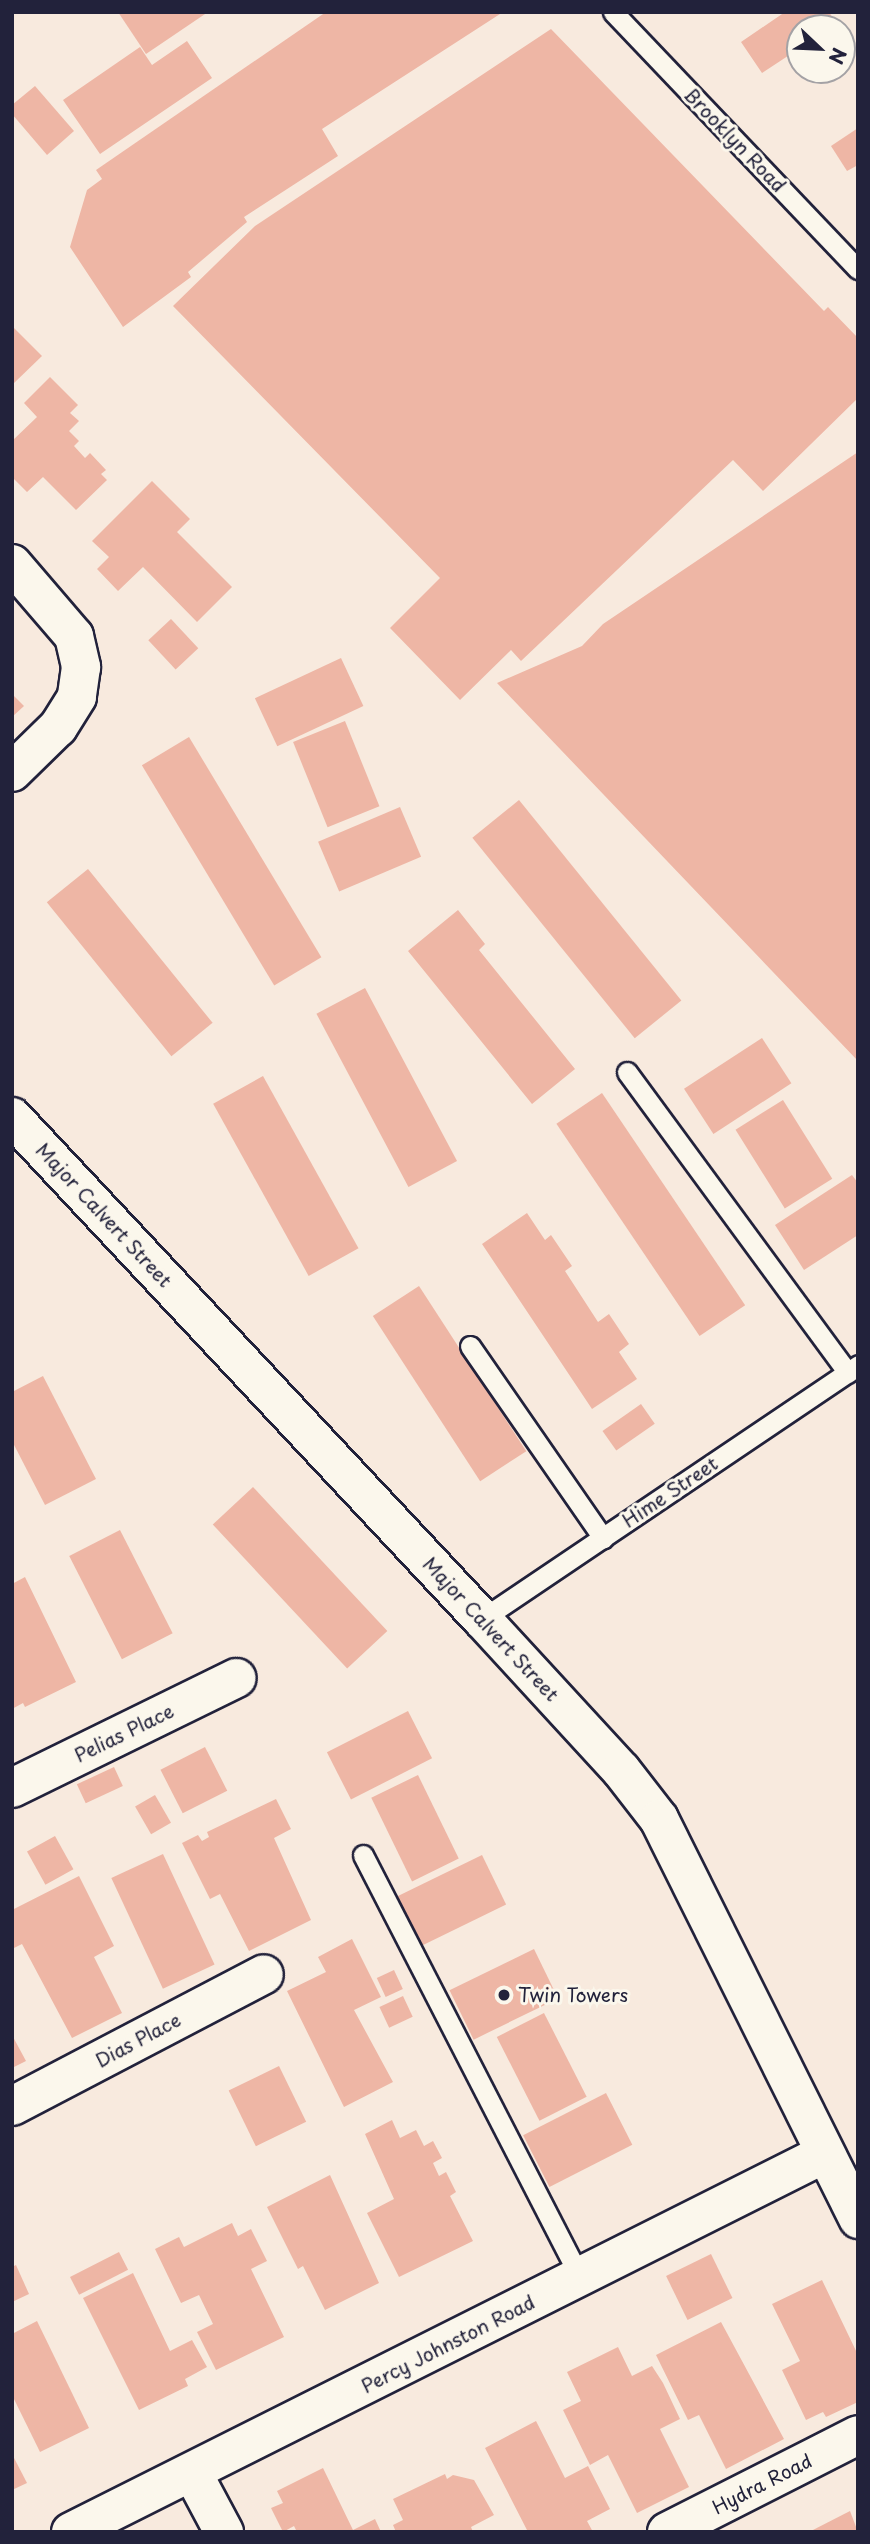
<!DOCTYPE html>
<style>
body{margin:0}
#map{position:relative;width:870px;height:2544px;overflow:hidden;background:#f8eade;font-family:"Playpen Sans",sans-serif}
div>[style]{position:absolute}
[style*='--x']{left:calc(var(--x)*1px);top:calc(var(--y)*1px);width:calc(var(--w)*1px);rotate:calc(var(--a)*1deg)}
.building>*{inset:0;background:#eeb6a5;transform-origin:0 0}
.roads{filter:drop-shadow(2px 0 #22223b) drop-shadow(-2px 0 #22223b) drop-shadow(0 2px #22223b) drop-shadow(0 -2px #22223b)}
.service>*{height:19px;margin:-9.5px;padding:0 9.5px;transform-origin:9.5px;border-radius:9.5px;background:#fbf7ec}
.minor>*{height:38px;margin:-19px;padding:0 19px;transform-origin:19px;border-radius:19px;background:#fbf7ec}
.dots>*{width:19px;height:19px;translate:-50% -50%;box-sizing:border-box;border:4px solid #fbf7ec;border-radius:50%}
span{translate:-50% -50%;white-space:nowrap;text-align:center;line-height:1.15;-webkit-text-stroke:6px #fbf7ec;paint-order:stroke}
.street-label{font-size:19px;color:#22223b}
.poi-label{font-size:19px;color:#22223b}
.left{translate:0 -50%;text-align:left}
.frame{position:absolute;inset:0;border:14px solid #22223b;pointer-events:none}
.north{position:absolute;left:786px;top:14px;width:70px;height:70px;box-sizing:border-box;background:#fbf7ec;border:2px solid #a4a2a5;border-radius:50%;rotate:113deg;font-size:19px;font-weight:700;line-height:28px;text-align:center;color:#22223b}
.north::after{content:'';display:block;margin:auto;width:24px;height:32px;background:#22223b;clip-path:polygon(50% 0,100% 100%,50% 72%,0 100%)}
</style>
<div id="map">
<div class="building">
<i style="clip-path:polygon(118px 12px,208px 12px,146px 54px)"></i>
<i style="clip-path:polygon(326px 12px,500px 14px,322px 129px,338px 156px,244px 217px,247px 222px,188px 272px,191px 277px,123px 327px,70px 247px,87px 190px,102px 179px,96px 170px)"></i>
<i style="clip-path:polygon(785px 12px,829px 12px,836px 23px,830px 28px,800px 28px,800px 48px,762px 73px,741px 42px)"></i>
<i style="clip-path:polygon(551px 29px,824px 311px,828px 307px,858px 338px,858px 398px,763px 491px,733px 460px,521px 661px,511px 650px,460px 700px,390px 628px,440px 578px,173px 306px,255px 226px)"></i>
<i style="clip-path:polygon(187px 41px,212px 78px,100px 154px,63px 100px,140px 47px,152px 65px)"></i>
<i style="clip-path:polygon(35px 86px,74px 131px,47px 155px,12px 114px,12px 105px)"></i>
<i style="clip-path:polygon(858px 128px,858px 165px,847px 171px,831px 146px)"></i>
<i style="clip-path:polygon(12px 326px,42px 356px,12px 385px)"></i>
<i style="clip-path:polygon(50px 377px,78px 405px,70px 413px,79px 421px,69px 431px,79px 441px,74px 446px,85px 458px,90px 453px,106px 470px,101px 474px,107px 480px,76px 510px,43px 477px,27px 492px,12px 477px,12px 441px,37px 417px,24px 403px)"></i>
<i style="clip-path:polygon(858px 452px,858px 1061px,497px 683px,582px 646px,603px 624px)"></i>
<i style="clip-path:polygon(152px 481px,190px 519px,177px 532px,232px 587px,197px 622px,143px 567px,118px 591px,97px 569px,109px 557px,92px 541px)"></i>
<i style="left:171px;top:619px;width:40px;height:31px;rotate:47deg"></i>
<i style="left:341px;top:658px;width:53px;height:95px;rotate:65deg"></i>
<i style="clip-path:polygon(12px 694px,24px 706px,12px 717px)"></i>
<i style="left:345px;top:721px;width:92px;height:56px;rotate:68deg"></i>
<i style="left:189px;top:737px;width:257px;height:55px;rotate:59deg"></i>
<i style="left:519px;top:800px;width:258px;height:60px;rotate:51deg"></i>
<i style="left:400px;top:807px;width:54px;height:89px;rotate:67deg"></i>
<i style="left:88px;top:869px;width:198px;height:53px;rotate:51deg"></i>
<i style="clip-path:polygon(458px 910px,485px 944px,479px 950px,575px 1069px,532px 1104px,408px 951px)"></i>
<i style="left:365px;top:988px;width:196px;height:55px;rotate:62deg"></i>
<i style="left:762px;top:1038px;width:54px;height:93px;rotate:57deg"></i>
<i style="left:263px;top:1076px;width:197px;height:57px;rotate:61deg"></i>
<i style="left:602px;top:1093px;width:256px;height:55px;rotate:56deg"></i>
<i style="left:783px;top:1100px;width:93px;height:56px;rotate:58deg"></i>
<i style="clip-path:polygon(852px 1175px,858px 1183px,858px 1235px,804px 1270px,775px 1225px)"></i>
<i style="clip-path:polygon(527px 1213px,545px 1240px,551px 1235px,572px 1266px,565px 1271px,598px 1322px,609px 1314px,629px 1344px,619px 1352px,637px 1379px,592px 1409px,482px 1244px)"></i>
<i style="left:419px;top:1286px;width:197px;height:55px;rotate:57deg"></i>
<i style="clip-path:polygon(43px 1376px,96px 1479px,45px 1505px,12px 1441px,12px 1392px)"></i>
<i style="left:641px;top:1404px;width:24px;height:47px;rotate:55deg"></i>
<i style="left:253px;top:1487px;width:197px;height:55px;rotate:47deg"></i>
<i style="left:120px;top:1530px;width:116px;height:57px;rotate:63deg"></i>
<i style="clip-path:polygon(25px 1577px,76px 1682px,25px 1707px,23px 1703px,12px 1709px,12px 1584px)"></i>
<i style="left:408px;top:1711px;width:53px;height:91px;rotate:63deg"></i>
<i style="left:205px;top:1747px;width:49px;height:50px;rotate:63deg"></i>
<i style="left:114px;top:1767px;width:21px;height:41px;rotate:65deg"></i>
<i style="left:418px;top:1775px;width:93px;height:52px;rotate:64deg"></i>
<i style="left:155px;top:1795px;width:32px;height:23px;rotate:60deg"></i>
<i style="clip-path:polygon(276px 1799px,291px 1829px,274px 1838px,311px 1920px,249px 1951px,220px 1894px,210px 1899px,182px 1843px,198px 1835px,202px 1841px,209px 1837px,207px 1832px)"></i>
<i style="left:55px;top:1836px;width:38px;height:32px;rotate:61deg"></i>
<i style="left:163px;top:1854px;width:122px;height:57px;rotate:65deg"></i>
<i style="left:482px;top:1855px;width:55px;height:94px;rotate:64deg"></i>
<i style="clip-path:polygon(79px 1876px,114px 1946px,94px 1957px,122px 2013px,72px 2038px,22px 1944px,12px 1949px,12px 1910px)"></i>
<i style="clip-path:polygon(352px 1939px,381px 1997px,354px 2010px,393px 2082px,344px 2107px,287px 1991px,326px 1972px,318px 1957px)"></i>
<i style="left:534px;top:1949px;width:55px;height:94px;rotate:64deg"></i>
<i style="left:394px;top:1970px;width:21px;height:19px;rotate:65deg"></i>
<i style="left:403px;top:1996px;width:23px;height:26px;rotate:65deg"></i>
<i style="left:544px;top:2013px;width:94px;height:53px;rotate:63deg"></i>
<i style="clip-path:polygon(12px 2035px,26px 2061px,12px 2068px)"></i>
<i style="left:279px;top:2066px;width:62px;height:56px;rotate:64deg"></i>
<i style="left:606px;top:2093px;width:58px;height:93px;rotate:63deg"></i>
<i style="clip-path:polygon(392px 2120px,400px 2138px,416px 2130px,424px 2146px,433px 2141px,442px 2158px,433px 2163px,439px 2176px,446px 2172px,456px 2192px,450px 2196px,473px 2241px,399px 2277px,367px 2213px,394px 2199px,365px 2134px)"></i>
<i style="clip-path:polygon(330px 2175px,379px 2283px,325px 2310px,303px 2266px,298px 2269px,267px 2207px)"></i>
<i style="clip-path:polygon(232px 2223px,238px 2236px,251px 2229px,267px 2261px,251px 2269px,284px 2337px,216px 2370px,197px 2332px,213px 2324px,199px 2295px,181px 2303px,155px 2249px,179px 2237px,184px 2247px)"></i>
<i style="left:119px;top:2252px;width:20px;height:55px;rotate:63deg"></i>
<i style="left:711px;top:2254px;width:49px;height:50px;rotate:64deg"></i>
<i style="clip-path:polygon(16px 2265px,29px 2294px,12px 2302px,12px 2267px)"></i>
<i style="clip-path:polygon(133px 2273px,170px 2351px,192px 2340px,207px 2367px,185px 2379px,188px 2386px,139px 2410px,83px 2298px)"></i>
<i style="clip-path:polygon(822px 2280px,858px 2355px,858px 2402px,826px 2417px,823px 2412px,806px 2420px,782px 2370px,800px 2361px,772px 2304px)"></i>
<i style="clip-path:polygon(37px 2321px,89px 2428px,40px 2452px,12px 2395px,12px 2334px)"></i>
<i style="clip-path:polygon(721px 2322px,784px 2439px,726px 2469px,699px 2415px,688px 2420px,656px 2355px)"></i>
<i style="clip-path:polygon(618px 2347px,632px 2376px,652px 2366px,663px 2383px,680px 2419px,660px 2429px,689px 2487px,637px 2513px,608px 2455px,590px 2465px,563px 2410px,581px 2401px,567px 2372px)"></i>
<i style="clip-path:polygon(536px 2421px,565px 2478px,588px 2466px,610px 2509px,587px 2521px,593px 2532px,528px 2532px,485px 2448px)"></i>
<i style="clip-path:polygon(12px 2454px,27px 2483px,12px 2490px)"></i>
<i style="clip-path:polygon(323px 2468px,353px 2530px,375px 2519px,381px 2532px,297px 2532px,294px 2526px,283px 2532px,271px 2508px,283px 2503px,277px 2491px)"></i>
<i style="clip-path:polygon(445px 2474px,447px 2479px,453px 2475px,474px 2480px,494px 2515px,471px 2527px,473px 2532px,396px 2532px,393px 2525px,403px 2520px,393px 2499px)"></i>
<i style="clip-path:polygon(850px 2511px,858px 2532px,809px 2532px)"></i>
</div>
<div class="roads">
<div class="service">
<i style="--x:613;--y:12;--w:355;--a:46.4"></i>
<i style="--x:627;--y:1072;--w:373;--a:53.7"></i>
<i style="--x:470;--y:1346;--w:234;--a:55.3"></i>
<i style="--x:482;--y:1619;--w:454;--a:-34"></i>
<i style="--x:363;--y:1855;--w:475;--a:62.8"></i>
</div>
<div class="minor">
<i style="--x:12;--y:564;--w:95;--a:49.3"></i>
<i style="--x:74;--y:636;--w:32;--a:77"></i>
<i style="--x:81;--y:667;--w:30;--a:98"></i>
<i style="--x:77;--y:697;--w:36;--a:122"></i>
<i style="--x:58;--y:727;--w:64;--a:135.6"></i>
<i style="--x:12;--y:1117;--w:688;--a:46.89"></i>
<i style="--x:482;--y:1619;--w:205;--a:47.4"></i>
<i style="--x:621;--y:1770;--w:62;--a:52.2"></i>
<i style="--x:659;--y:1819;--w:447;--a:63.5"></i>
<i style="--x:12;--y:1788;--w:250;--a:-26.1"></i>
<i style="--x:12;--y:2106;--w:284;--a:-27.6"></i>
<i style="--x:193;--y:2474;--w:66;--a:61.9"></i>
<i style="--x:71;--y:2532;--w:843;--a:-26.66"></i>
<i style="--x:667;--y:2532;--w:214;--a:-26.9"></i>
</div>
</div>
<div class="dots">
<i style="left:504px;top:1995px;background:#22223b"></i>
</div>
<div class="street-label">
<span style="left:735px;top:140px;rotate:46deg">Brooklyn Road</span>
<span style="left:104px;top:1215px;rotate:47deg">Major Calvert Street</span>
<span style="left:670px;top:1492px;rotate:-34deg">Hime Street</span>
<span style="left:491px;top:1629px;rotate:47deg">Major Calvert Street</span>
<span style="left:124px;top:1733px;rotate:-26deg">Pelias Place</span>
<span style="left:138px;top:2040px;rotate:-28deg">Dias Place</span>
<span style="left:448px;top:2344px;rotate:-27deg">Percy Johnston Road</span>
<span style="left:762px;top:2484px;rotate:-27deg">Hydra Road</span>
</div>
<div class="poi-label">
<span class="left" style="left:518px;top:1995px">Twin Towers</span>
</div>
<div class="frame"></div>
<div class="north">N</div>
</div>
